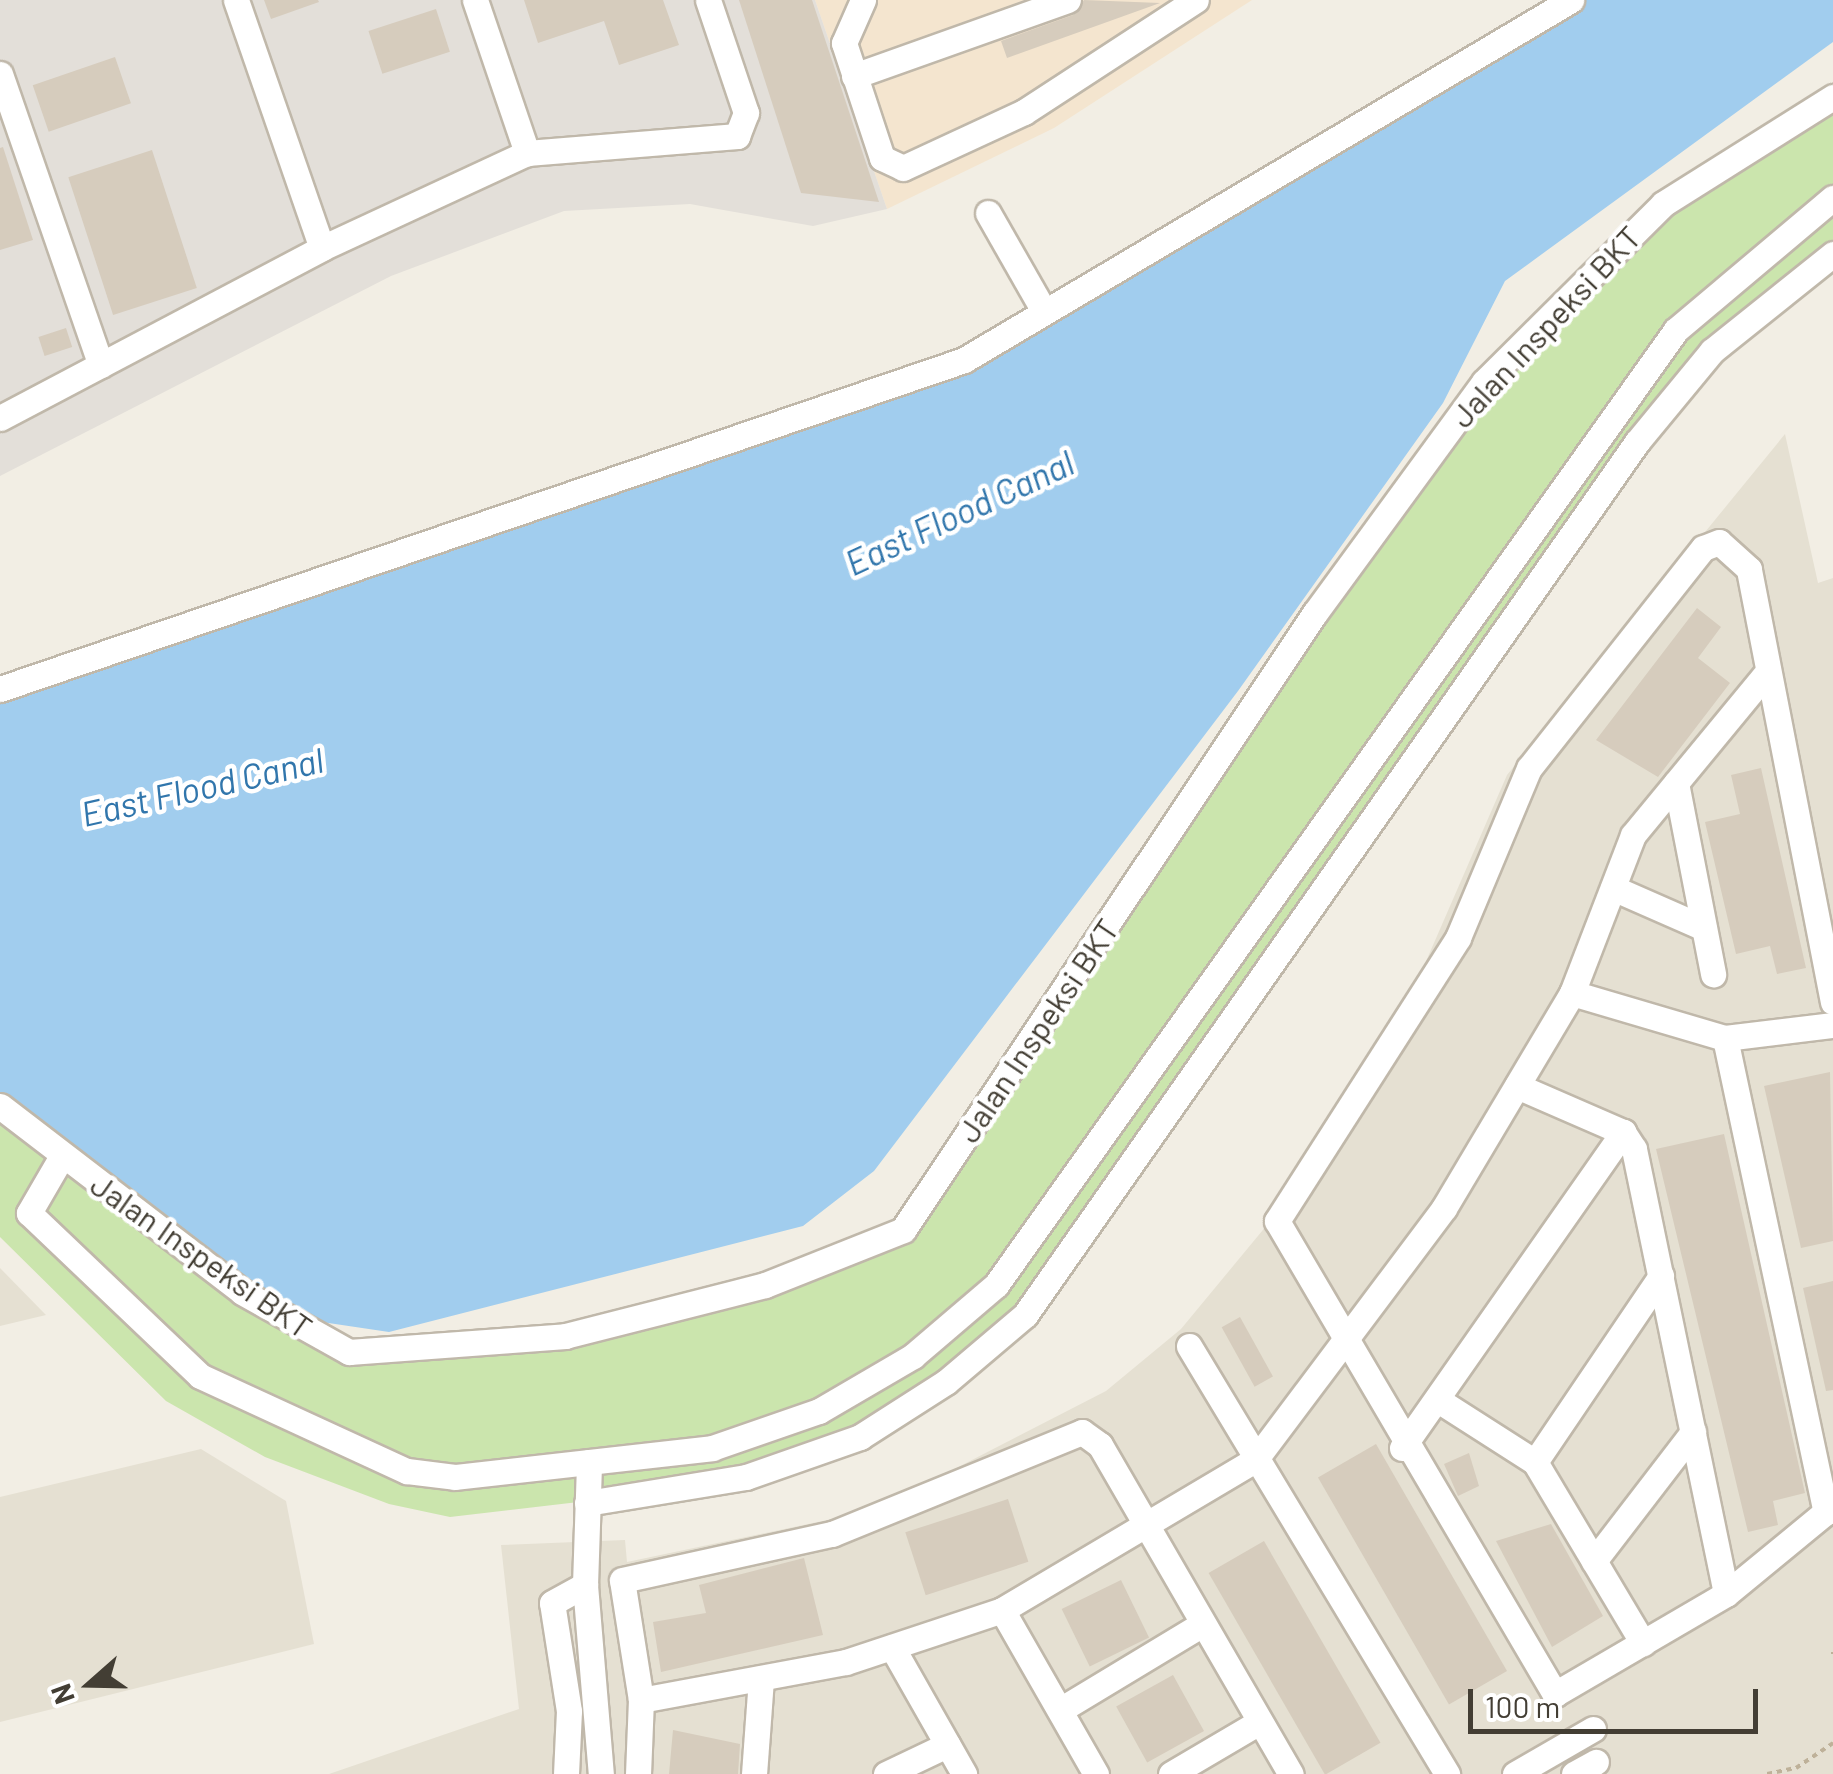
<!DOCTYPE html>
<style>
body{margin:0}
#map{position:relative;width:1833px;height:1774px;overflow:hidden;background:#f2eee4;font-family:Barlow,sans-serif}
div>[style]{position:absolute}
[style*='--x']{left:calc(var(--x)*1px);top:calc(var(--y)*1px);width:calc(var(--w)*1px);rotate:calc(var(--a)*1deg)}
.residential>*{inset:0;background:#e5e0d2}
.commercial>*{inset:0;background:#f4e5cf}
.industrial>*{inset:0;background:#e3dfd9}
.green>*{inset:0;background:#cbe5ad}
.water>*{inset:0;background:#a1cdee}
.building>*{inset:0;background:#d6ccbd;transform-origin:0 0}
.path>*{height:4px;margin-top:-2px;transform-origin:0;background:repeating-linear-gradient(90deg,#beb199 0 5px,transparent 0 10px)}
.roads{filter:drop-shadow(2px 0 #c0b8aa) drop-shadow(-2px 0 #c0b8aa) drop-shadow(0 2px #c0b8aa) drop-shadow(0 -2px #c0b8aa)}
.minor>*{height:25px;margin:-12.5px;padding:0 12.5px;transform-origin:12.5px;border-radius:12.5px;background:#fff}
span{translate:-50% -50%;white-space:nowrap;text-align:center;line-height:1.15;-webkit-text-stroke:9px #fff;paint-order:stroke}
.street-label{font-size:32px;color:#433e34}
.water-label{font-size:35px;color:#3176ac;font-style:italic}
.north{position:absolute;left:40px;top:1634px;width:100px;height:100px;-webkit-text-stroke:8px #fff;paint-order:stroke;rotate:250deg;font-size:28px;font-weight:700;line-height:40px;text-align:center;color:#433e34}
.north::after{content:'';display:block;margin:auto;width:35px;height:45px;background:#433e34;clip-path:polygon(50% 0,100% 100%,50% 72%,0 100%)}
.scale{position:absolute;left:1468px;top:1689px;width:290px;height:45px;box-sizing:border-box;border:5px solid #433e34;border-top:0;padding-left:12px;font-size:30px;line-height:35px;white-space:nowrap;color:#433e34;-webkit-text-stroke:8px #fff;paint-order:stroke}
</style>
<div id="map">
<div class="residential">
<i style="clip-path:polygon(1785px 434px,1818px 583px,1833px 578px,1833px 1774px,329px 1774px,519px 1709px,501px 1545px,625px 1540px,627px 1562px,875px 1510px,1106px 1391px,1181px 1329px,1267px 1225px,1387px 1051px,1507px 775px)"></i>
<i style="clip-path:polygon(0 1268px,46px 1315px,0 1326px)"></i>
<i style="clip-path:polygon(201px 1449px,286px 1501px,314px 1644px,0 1722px,0 1497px)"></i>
</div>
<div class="commercial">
<i style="clip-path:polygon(815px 0,1252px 0,1054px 128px,887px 209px)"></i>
</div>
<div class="industrial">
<i style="clip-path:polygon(0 0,815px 0,887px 209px,813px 226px,690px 204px,564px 211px,391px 276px,0 476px)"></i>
</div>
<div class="green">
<i style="clip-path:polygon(1833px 102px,1833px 254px,1712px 351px,1025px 1315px,860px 1437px,746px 1477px,587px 1501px,450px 1517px,389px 1504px,265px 1457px,166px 1401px,0 1237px,0 1106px,349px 1352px,587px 1330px,903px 1230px,1484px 382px,1603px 257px)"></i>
</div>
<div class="water">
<i style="clip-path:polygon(1577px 0,1833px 0,1833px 42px,1505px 281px,1443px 403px,1238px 691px,874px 1171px,803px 1226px,389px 1332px,315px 1321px,253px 1299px,0 1107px,0 701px,950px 373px)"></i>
</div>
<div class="building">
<i style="clip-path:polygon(264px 0,318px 0,319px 2px,271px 19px)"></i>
<i style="clip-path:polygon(524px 0,663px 0,679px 45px,619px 65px,604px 21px,538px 43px)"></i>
<i style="clip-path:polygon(739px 0,812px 0,879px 202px,801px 193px)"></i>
<i style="clip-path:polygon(1084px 0,1160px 3px,1007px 58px,1001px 41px,1073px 15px)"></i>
<i style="left:436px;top:9px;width:45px;height:71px;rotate:72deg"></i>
<i style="left:115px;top:57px;width:49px;height:87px;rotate:71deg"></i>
<i style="clip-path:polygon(3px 147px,33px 240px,0 250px,0 148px)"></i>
<i style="left:152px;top:150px;width:145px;height:88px;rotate:72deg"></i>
<i style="left:66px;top:328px;width:20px;height:29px;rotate:72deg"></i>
<i style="clip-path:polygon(1697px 608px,1721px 627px,1698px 658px,1730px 683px,1658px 777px,1596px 740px)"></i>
<i style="clip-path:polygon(1761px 768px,1806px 968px,1777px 974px,1770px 946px,1736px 954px,1705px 822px,1740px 814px,1731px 775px)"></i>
<i style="clip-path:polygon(1830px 1072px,1833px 1241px,1801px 1248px,1764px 1086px)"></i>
<i style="clip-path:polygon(1724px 1134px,1805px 1493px,1773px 1501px,1778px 1525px,1748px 1532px,1656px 1149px)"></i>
<i style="clip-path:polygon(1833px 1281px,1833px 1390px,1826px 1391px,1803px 1288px)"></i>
<i style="left:1240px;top:1317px;width:68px;height:21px;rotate:61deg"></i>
<i style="left:1376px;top:1444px;width:262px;height:67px;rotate:60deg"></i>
<i style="clip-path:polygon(1469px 1453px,1479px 1486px,1458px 1496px,1444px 1464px)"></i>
<i style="left:1008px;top:1499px;width:66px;height:108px;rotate:72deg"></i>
<i style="clip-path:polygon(1551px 1524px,1603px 1616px,1552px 1647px,1496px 1541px)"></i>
<i style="left:1264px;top:1541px;width:233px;height:64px;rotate:60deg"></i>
<i style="clip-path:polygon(804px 1558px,823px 1635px,661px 1672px,653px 1622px,706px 1613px,699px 1585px)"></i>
<i style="left:1121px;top:1580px;width:64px;height:66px;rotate:64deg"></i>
<i style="left:1173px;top:1675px;width:64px;height:65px;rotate:61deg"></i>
<i style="clip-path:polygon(673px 1730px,740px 1744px,738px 1774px,669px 1774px)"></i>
</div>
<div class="path">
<i style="--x:1833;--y:1652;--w:2;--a:90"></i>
<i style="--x:1767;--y:1774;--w:30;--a:-12"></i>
<i style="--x:1796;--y:1768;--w:45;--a:-34"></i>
</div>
<div class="roads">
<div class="minor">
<i style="--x:236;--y:0;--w:262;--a:70.9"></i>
<i style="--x:475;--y:0;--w:162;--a:71.2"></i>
<i style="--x:863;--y:0;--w:47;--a:113.8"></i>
<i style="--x:844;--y:43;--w:121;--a:71.7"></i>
<i style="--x:882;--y:158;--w:23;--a:25"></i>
<i style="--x:903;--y:168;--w:133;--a:-24.8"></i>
<i style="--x:1024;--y:112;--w:205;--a:-33.1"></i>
<i style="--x:0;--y:74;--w:308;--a:70.9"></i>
<i style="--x:854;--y:76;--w:227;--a:-19.6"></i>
<i style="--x:988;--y:213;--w:113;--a:60.3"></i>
<i style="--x:0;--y:418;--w:364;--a:-27.8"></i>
<i style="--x:322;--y:248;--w:226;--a:-24.9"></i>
<i style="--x:527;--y:153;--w:211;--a:-4.6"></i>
<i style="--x:737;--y:136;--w:25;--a:-69"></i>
<i style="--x:746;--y:113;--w:119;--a:-108.6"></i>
<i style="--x:0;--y:689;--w:1019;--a:-18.84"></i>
<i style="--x:964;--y:360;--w:706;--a:-30.67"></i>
<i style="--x:1676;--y:783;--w:195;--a:79"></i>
<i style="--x:1613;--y:888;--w:99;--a:23.7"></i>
<i style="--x:1572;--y:993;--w:159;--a:16.4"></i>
<i style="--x:1725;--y:1038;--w:109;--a:-6.9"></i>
<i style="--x:1833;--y:1002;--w:441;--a:-101"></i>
<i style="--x:1749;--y:569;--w:40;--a:-138"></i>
<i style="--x:1719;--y:542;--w:17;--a:159"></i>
<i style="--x:1703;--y:548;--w:280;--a:128.3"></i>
<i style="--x:1529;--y:768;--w:184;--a:112.7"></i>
<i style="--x:1458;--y:938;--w:336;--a:122.6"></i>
<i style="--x:1277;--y:1221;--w:549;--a:59.56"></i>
<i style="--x:1555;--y:1694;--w:198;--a:-30.3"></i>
<i style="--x:1726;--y:1594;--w:139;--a:-39.4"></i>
<i style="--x:1725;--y:1038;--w:485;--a:78"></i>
<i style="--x:1517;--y:1086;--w:116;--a:23.5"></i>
<i style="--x:1623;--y:1132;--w:20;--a:57"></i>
<i style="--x:1634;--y:1149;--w:454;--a:78.3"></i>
<i style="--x:0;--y:1106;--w:305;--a:37.5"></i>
<i style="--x:242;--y:1292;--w:123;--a:29.3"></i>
<i style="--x:349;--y:1352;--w:217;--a:-4.2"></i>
<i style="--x:565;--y:1336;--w:206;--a:-14.3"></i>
<i style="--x:765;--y:1285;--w:149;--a:-21.7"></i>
<i style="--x:903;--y:1230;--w:742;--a:-56.27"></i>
<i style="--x:1315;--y:613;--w:286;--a:-53.8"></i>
<i style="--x:1484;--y:382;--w:252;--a:-44.8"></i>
<i style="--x:1663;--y:204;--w:201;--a:-32.2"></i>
<i style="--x:62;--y:1156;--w:66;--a:120.1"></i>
<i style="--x:29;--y:1213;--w:236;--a:43.6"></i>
<i style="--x:200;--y:1376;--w:228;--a:24.7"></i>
<i style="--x:407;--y:1471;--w:48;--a:7.1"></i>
<i style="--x:455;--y:1477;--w:259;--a:-6.4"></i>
<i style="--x:712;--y:1448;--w:113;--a:-19.1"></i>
<i style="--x:819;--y:1411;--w:109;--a:-30.3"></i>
<i style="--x:913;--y:1356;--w:109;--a:-40.5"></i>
<i style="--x:996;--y:1285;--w:1172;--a:-54.55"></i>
<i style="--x:1676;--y:330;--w:205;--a:-40.1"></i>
<i style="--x:1189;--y:1346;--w:500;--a:58.9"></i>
<i style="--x:1438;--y:1400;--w:115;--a:32.6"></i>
<i style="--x:1535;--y:1462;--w:211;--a:59.2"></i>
<i style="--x:1402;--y:1448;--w:386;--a:-55"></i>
<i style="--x:1535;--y:1462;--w:225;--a:-55.9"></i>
<i style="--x:587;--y:1503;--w:161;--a:-9.3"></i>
<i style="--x:746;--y:1477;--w:121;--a:-19.3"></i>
<i style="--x:860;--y:1437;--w:102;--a:-32.6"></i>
<i style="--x:946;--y:1382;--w:104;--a:-40.3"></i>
<i style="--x:1025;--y:1315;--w:1066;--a:-54.97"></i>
<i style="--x:1637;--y:442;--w:118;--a:-50.5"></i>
<i style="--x:1712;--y:351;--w:155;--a:-38.7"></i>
<i style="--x:1594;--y:1561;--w:163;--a:-52.5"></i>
<i style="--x:585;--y:1585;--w:123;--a:-88.1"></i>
<i style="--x:1002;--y:1610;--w:189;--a:60.2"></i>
<i style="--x:892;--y:1647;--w:146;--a:60.4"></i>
<i style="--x:641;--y:1700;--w:208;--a:-10.5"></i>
<i style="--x:846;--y:1662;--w:164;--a:-18.4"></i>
<i style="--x:1002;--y:1610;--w:294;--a:-30.7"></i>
<i style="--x:1255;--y:1460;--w:315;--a:-53.1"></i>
<i style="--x:1444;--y:1208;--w:250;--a:-59.2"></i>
<i style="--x:1572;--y:993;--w:169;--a:-68.9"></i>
<i style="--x:1633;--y:835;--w:206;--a:-50.5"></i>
<i style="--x:1060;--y:1710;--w:162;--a:-31.1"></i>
<i style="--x:566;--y:1774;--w:63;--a:-87.3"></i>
<i style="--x:569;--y:1711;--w:109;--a:-98.9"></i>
<i style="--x:552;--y:1603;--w:38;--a:-29"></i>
<i style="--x:585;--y:1585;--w:190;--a:85.2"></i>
<i style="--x:638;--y:1774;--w:74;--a:-87.7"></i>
<i style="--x:641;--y:1700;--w:121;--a:-99"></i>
<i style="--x:622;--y:1580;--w:215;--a:-12.4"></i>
<i style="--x:832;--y:1534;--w:270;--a:-22.2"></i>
<i style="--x:1082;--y:1432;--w:22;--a:36"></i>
<i style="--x:1100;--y:1445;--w:380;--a:59.9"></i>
<i style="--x:754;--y:1774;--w:96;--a:-85.8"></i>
<i style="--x:886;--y:1774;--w:68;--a:-25.4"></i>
<i style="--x:1171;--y:1774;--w:99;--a:-30.5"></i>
<i style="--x:1515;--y:1774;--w:90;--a:-30"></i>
<i style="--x:1574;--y:1774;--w:25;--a:-29"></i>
</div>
</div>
<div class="street-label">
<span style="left:1545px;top:326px;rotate:-47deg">Jalan Inspeksi BKT</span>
<span style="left:1037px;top:1030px;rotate:-56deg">Jalan Inspeksi BKT</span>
<span style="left:202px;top:1255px;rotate:35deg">Jalan Inspeksi BKT</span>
</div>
<div class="water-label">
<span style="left:959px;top:512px;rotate:-25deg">East Flood Canal</span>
<span style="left:202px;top:786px;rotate:-13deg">East Flood Canal</span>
</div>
<div class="north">N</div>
<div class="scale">100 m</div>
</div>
